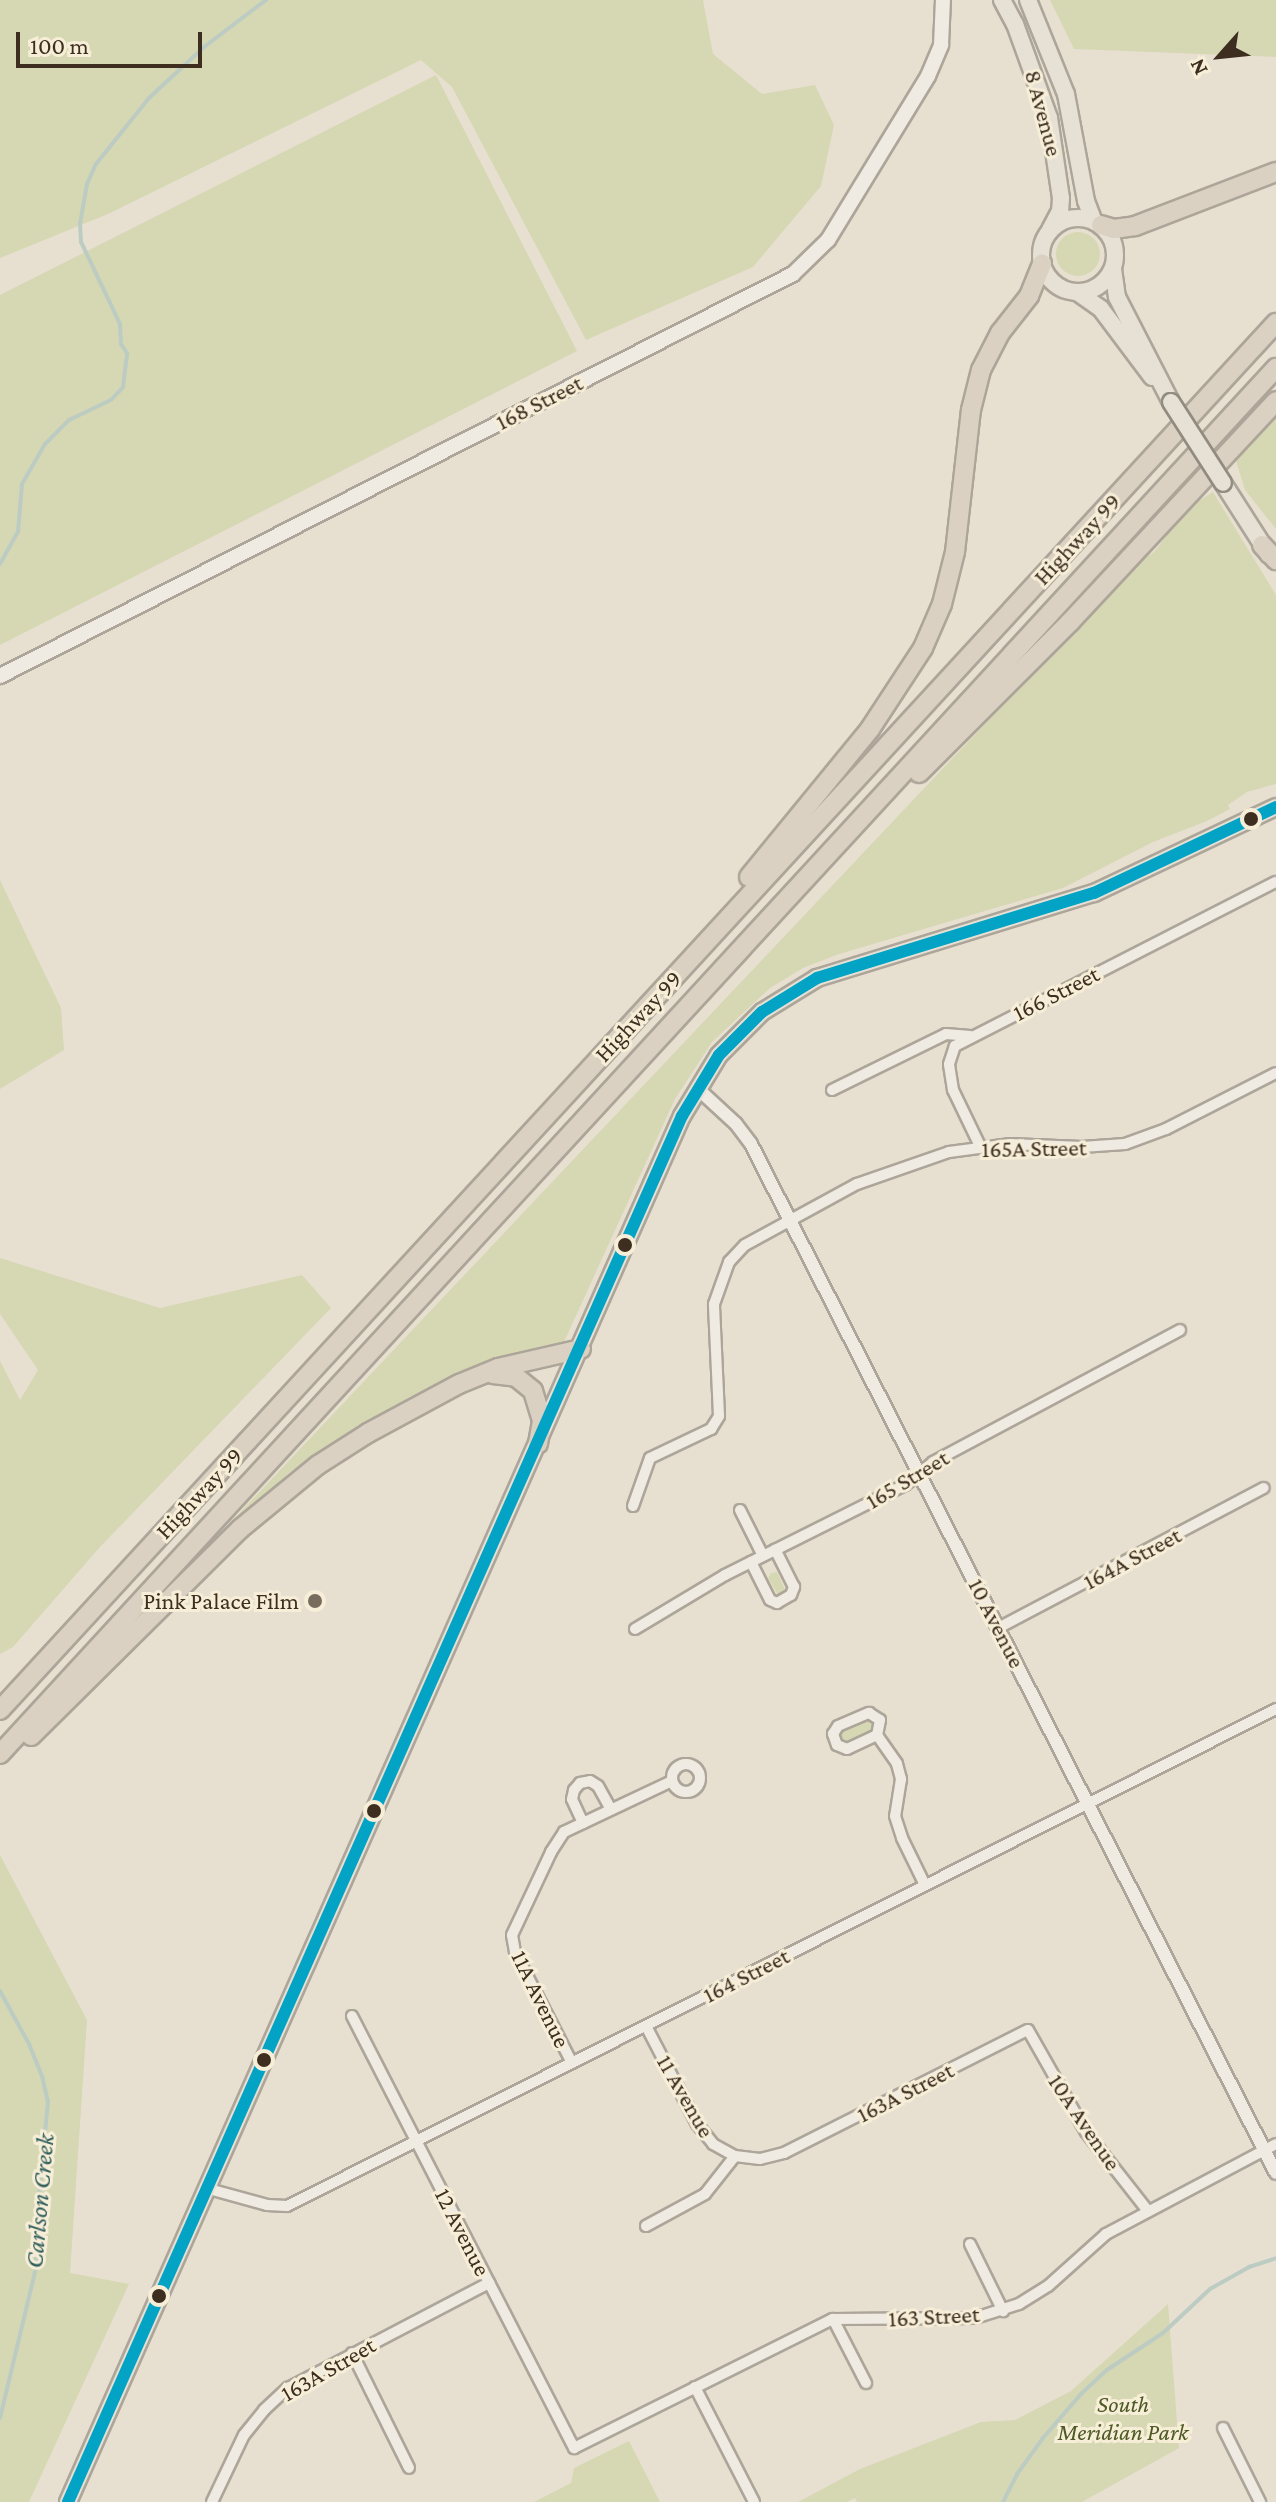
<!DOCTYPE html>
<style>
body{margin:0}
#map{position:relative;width:1276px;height:2502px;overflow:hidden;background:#e7e0d1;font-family:"Crimson Pro",serif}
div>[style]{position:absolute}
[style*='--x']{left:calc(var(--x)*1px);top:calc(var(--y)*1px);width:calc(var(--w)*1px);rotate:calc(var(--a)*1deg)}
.green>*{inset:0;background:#d6d7b3}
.round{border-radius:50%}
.stream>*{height:4px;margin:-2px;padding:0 2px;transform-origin:2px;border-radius:2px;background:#bcccc2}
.roads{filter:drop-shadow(2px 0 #ada599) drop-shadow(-2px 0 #ada599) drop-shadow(0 2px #ada599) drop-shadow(0 -2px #ada599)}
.minor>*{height:10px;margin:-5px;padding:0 5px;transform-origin:5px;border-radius:5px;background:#efebe3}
.minor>.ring{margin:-5px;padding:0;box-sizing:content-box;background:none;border:10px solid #efebe3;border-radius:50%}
.tertiary>*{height:12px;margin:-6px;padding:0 6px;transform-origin:6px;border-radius:6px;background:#efebe3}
.secondary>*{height:14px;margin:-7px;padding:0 7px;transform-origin:7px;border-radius:7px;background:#efebe3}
.primary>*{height:16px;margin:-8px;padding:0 8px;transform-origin:8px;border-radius:8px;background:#e6e1d4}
.primary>.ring{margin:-8px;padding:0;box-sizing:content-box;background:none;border:16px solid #e6e1d4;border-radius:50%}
.motorway>*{height:18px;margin:-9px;padding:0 9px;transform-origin:9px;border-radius:9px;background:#dad1c2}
.bridges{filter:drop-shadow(2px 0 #928b80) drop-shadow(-2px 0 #928b80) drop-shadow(0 2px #928b80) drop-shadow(0 -2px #928b80)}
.primary-bridge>*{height:16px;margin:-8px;padding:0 8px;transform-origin:8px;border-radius:8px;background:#e6e1d4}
.bus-1>*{height:12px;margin:-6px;padding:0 6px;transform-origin:6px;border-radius:6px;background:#03a3c5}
.dots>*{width:22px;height:22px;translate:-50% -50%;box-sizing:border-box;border:4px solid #f7eed8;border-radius:50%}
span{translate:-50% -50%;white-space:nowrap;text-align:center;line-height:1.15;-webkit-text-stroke:6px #f7eed8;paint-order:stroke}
.street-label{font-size:24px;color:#3d2e20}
.poi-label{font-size:24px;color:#3d2e20}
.right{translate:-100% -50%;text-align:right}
.park-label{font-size:24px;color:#4d5a26;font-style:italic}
.water-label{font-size:26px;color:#2f5d5a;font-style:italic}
.north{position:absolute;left:1180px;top:16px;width:80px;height:80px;-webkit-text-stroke:6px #f7eed8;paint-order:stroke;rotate:243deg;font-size:22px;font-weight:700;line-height:32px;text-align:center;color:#3d2e20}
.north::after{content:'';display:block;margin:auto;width:28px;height:36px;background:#3d2e20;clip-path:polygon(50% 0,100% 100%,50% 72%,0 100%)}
.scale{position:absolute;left:16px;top:32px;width:186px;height:36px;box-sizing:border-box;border:4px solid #3d2e20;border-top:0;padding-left:10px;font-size:24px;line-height:28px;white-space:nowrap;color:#3d2e20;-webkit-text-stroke:6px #f7eed8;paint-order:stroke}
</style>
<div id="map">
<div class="green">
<i style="clip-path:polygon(0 0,703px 0,713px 54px,762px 94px,815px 85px,834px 125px,821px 186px,753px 267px,586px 340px,452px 87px,421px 60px,108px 214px,0 258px)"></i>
<i style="clip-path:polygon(1050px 0,1276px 0,1276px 57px,1074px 49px)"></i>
<i style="clip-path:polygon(436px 75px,577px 351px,0 645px,0 295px)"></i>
<i class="round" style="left:1056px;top:232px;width:44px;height:44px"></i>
<i style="clip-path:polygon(1276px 416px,1276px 529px,1245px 490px,1236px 461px)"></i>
<i style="clip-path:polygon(1213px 492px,1276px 595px,1276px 784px,1247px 792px,1228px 805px,1230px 809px,1207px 821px,1153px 842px,1063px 888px,839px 954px,803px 968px,770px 988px,712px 1042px,675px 1099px,564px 1342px,488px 1361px,444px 1380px,379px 1416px,290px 1472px,197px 1558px,1136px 564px,1154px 552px,1189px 507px)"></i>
<i style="clip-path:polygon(0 880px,61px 1008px,64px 1050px,0 1089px)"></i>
<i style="clip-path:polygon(0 1258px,160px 1308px,302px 1275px,331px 1308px,99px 1548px,13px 1647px,0 1654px,0 1361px,20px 1400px,38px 1370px,0 1314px)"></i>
<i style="clip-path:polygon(777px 1572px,787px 1594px,779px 1597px,768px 1578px,771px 1573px)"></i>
<i style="clip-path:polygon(864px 1719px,873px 1723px,871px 1731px,849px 1742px,841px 1741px,840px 1732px)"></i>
<i style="clip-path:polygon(0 1855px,87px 2020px,70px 2273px,129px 2284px,29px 2502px,0 2502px)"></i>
<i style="clip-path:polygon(1168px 2304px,1179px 2448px,1082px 2502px,857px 2502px,855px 2498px,847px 2502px,798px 2502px,860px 2469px,981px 2422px,1015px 2420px,1071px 2391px)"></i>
<i style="clip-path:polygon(629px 2441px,660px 2502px,534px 2502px,571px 2483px,574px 2468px)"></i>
</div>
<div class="stream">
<i style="--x:0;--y:564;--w:37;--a:-61"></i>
<i style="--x:18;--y:532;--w:48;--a:-85.2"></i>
<i style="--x:22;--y:484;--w:46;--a:-60.1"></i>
<i style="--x:45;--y:444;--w:34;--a:-45"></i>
<i style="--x:69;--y:420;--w:47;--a:-25.5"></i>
<i style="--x:111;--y:400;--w:18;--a:-47"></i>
<i style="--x:123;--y:387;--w:34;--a:-83"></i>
<i style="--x:127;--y:353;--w:11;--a:-124"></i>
<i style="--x:121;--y:344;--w:20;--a:-93"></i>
<i style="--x:120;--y:324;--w:91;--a:-115.4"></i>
<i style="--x:81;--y:242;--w:18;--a:-93"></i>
<i style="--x:80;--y:224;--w:41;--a:-80.1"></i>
<i style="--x:87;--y:184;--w:22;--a:-66"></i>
<i style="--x:96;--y:164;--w:85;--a:-51.2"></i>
<i style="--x:149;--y:98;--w:75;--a:-42.8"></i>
<i style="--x:204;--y:47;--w:78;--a:-37.2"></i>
<i style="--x:0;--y:1991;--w:60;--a:61.3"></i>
<i style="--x:29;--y:2044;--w:35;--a:68"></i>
<i style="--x:42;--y:2076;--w:26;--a:77"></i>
<i style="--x:48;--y:2101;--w:117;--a:95.4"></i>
<i style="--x:37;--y:2217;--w:51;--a:91.1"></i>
<i style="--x:36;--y:2268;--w:154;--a:103.5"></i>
<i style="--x:1003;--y:2502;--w:31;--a:-63"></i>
<i style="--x:1017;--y:2474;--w:44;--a:-54.2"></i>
<i style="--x:1043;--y:2438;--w:58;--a:-49.2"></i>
<i style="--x:1081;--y:2394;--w:35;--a:-43"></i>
<i style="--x:1107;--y:2370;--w:67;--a:-33.5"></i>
<i style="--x:1163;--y:2333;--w:64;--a:-43.1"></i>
<i style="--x:1210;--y:2289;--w:45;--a:-29.4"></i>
<i style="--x:1249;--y:2267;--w:28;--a:-18"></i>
</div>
<div class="roads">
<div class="minor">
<i style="--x:832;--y:1090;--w:127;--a:-26.2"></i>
<i style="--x:946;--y:1034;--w:24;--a:5"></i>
<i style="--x:980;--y:1146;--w:62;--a:-115.7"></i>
<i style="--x:953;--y:1090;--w:26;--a:-99"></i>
<i style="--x:949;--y:1064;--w:19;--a:-72"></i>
<i style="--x:955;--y:1046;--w:360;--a:-27.1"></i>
<i style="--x:633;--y:1506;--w:51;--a:-70.5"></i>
<i style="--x:650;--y:1458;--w:68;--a:-25.4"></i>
<i style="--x:711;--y:1429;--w:15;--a:-58"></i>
<i style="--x:719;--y:1416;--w:112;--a:-92.6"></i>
<i style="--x:714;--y:1304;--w:45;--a:-70.3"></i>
<i style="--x:729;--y:1262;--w:23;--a:-47"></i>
<i style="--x:745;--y:1245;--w:128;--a:-28.6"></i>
<i style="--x:857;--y:1184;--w:97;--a:-19.2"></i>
<i style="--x:949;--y:1152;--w:62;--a:-7.5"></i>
<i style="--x:1010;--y:1144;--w:72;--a:2.4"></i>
<i style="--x:1082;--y:1147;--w:43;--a:-4"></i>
<i style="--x:1125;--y:1144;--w:44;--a:-20.1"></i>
<i style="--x:1166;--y:1129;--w:123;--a:-27"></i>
<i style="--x:740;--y:1510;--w:51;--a:63.4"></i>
<i style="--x:751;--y:1562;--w:42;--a:63.4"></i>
<i style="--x:770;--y:1600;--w:8;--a:23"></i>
<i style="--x:777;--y:1603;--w:16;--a:-30"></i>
<i style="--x:791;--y:1595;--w:9;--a:-69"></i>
<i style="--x:794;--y:1587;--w:42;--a:-116.6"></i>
<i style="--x:1000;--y:1627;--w:298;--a:-27.8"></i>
<i style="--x:635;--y:1629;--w:105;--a:-31"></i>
<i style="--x:725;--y:1575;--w:201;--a:-26.6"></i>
<i style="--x:905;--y:1485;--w:36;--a:-39"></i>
<i style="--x:933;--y:1462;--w:280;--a:-28.1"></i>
<i style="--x:869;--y:1713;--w:13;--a:32"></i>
<i style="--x:880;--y:1720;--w:15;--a:101"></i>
<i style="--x:877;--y:1735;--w:33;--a:155"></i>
<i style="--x:847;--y:1749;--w:11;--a:-158"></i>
<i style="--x:837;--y:1745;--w:12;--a:-110"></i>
<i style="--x:833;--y:1734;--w:9;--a:-58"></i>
<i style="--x:838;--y:1726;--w:34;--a:-23"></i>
<i style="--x:877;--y:1735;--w:35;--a:55"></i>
<i style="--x:897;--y:1764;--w:16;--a:75"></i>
<i style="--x:901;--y:1779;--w:37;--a:99"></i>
<i style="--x:895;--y:1816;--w:23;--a:72"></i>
<i style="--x:902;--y:1838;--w:52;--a:63.9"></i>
<i class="ring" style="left:672px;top:1764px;width:18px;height:18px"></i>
<i style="--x:583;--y:1823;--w:26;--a:-115"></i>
<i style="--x:572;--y:1799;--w:9;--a:-77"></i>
<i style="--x:574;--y:1790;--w:9;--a:-49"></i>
<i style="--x:580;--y:1783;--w:10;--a:-11"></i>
<i style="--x:590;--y:1781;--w:9;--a:32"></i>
<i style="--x:598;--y:1786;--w:26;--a:61"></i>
<i style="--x:352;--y:2016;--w:486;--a:62.8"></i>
<i style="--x:574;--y:2448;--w:289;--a:-26.5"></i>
<i style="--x:833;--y:2319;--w:142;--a:-0.4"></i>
<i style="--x:975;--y:2318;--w:46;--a:-17.7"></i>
<i style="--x:1019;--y:2304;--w:34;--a:-32"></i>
<i style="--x:1048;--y:2286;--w:78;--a:-41.9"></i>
<i style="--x:1106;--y:2234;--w:192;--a:-27.9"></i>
<i style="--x:646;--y:2026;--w:110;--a:62.5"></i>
<i style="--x:697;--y:2124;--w:26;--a:51"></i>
<i style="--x:713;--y:2144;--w:25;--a:29"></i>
<i style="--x:735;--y:2156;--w:25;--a:7"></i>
<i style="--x:760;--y:2159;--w:25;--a:-14"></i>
<i style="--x:784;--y:2153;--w:273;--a:-26.8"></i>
<i style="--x:1028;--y:2030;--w:117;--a:60.4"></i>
<i style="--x:1086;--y:2132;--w:100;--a:51.9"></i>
<i style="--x:572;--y:2063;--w:125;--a:-117.2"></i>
<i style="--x:515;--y:1952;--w:17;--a:-100"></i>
<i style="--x:512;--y:1935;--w:92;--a:-64.8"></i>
<i style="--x:551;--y:1852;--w:24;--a:-57"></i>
<i style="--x:564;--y:1832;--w:119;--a:-25.3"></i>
<i style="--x:209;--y:2189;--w:60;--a:15.4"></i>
<i style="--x:267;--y:2205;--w:20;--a:3"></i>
<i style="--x:287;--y:2206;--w:1107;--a:-26.68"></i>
<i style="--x:646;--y:2226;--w:67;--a:-28.5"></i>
<i style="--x:705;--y:2194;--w:48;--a:-51.7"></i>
<i style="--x:970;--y:2244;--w:75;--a:63.8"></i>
<i style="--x:833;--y:2319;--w:72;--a:62.7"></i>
<i style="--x:352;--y:2353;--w:128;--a:63.6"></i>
<i style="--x:695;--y:2387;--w:129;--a:62.8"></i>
<i style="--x:1223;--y:2428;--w:83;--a:63.4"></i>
<i style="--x:212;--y:2502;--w:74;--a:-64.5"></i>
<i style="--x:244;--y:2435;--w:32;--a:-51"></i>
<i style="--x:264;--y:2410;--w:33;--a:-43"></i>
<i style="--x:288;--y:2388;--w:227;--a:-27.6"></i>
</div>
<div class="tertiary">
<i style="--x:697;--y:1088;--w:53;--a:42.7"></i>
<i style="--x:736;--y:1124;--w:25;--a:53"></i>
<i style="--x:751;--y:1144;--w:1155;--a:62.97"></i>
</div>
<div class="secondary">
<i style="--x:0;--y:676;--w:889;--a:-26.88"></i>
<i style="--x:793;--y:274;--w:49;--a:-44.2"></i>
<i style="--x:828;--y:240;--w:192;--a:-58.6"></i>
<i style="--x:928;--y:76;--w:34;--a:-67"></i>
<i style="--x:941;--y:45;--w:45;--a:-87.5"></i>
</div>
<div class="primary">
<i style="--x:1002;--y:0;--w:27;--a:62"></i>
<i style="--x:1015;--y:24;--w:100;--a:70.1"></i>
<i style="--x:1049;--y:118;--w:81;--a:81.5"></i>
<i style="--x:1061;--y:198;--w:13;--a:94"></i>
<i style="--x:1060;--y:211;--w:21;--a:118"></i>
<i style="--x:1028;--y:0;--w:101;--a:68"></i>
<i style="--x:1066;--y:94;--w:109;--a:79.4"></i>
<i style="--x:1086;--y:201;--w:22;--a:69"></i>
<i class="ring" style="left:1041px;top:218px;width:58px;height:58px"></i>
<i style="--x:1113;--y:269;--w:28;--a:82"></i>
<i style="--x:1117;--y:297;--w:118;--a:62.8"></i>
<i style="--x:1077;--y:292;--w:29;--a:35"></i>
<i style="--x:1101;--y:309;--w:85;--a:53.1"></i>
<i style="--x:1223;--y:483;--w:85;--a:57.4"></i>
<i style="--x:68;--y:2502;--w:1516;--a:-66.11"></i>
<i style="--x:682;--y:1116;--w:71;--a:-58.8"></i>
<i style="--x:719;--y:1055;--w:61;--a:-45"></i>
<i style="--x:762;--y:1012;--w:65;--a:-31.7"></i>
<i style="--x:817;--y:978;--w:290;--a:-17.1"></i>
<i style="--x:1094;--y:893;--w:201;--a:-25.3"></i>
</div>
<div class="motorway">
<i style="--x:1101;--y:225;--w:14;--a:17"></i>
<i style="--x:1114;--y:229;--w:21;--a:-8"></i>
<i style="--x:1135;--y:226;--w:151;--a:-21"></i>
<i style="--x:1262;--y:545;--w:21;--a:47"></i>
<i style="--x:919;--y:773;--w:214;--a:-45"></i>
<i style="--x:1070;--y:622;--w:302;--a:-47"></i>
<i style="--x:749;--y:877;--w:191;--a:-50.7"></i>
<i style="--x:870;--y:729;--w:97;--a:-56.8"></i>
<i style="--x:923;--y:648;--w:48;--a:-66.6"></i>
<i style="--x:942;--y:604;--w:54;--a:-76"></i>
<i style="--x:955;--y:552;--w:143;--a:-83.6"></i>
<i style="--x:971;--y:410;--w:41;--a:-76"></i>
<i style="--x:981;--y:370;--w:42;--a:-62.8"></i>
<i style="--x:1000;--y:333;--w:47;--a:-51.9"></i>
<i style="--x:1029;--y:296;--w:35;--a:-68"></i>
<i style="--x:493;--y:1374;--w:23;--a:7"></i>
<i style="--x:516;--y:1377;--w:22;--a:39"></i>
<i style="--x:533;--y:1391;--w:31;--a:73"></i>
<i style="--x:542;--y:1421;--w:23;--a:100"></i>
<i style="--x:0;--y:1710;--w:1885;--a:-47.39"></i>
<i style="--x:31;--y:1736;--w:294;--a:-44.7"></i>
<i style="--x:240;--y:1529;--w:101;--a:-39.4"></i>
<i style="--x:318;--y:1465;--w:59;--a:-32.6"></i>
<i style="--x:368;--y:1433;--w:103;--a:-28.3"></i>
<i style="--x:459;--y:1384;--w:42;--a:-22.3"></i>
<i style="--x:498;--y:1368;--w:85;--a:-12.9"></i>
<i style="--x:0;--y:1754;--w:1884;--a:-47.37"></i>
</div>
</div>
<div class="bridges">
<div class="primary-bridge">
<i style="--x:1171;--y:402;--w:96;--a:57.3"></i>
</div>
</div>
<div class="bus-1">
<i style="--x:68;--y:2502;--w:1516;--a:-66.11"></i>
<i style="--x:682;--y:1116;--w:71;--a:-58.8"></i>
<i style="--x:719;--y:1055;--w:61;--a:-45"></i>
<i style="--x:762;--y:1012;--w:65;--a:-31.7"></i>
<i style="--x:817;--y:978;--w:290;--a:-17.1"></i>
<i style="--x:1094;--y:893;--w:201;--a:-25.3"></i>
</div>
<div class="dots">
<i style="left:1251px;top:819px;background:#3d2e20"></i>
<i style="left:625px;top:1245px;background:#3d2e20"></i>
<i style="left:315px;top:1601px;background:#786c5e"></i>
<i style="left:374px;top:1811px;background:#3d2e20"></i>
<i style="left:264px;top:2060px;background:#3d2e20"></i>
<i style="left:159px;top:2296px;background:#3d2e20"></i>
</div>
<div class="street-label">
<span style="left:1044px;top:113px;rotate:75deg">8 Avenue</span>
<span style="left:539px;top:402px;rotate:-27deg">168 Street</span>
<span style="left:1077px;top:539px;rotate:-47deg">Highway 99</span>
<span style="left:1056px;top:993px;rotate:-27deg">166 Street</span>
<span style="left:638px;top:1016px;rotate:-47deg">Highway 99</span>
<span style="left:1034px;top:1148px;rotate:-1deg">165A Street</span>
<span style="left:907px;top:1479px;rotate:-31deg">165 Street</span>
<span style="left:199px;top:1493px;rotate:-47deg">Highway 99</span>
<span style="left:1132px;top:1558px;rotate:-28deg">164A Street</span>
<span style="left:997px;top:1623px;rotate:63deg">10 Avenue</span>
<span style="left:746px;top:1975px;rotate:-27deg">164 Street</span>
<span style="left:541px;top:1999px;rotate:64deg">11A Avenue</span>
<span style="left:905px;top:2092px;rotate:-27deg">163A Street</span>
<span style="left:686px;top:2096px;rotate:60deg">11 Avenue</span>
<span style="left:1085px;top:2122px;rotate:56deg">10A Avenue</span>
<span style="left:463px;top:2232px;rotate:63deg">12 Avenue</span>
<span style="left:934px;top:2316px;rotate:-3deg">163 Street</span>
<span style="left:328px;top:2369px;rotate:-30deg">163A Street</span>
</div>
<div class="poi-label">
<span class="right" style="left:299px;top:1601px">Pink Palace Film</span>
</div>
<div class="park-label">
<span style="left:1123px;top:2418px">South<br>Meridian Park</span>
</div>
<div class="water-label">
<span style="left:40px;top:2201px;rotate:-85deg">Carlson Creek</span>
</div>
<div class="north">N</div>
<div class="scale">100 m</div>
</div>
